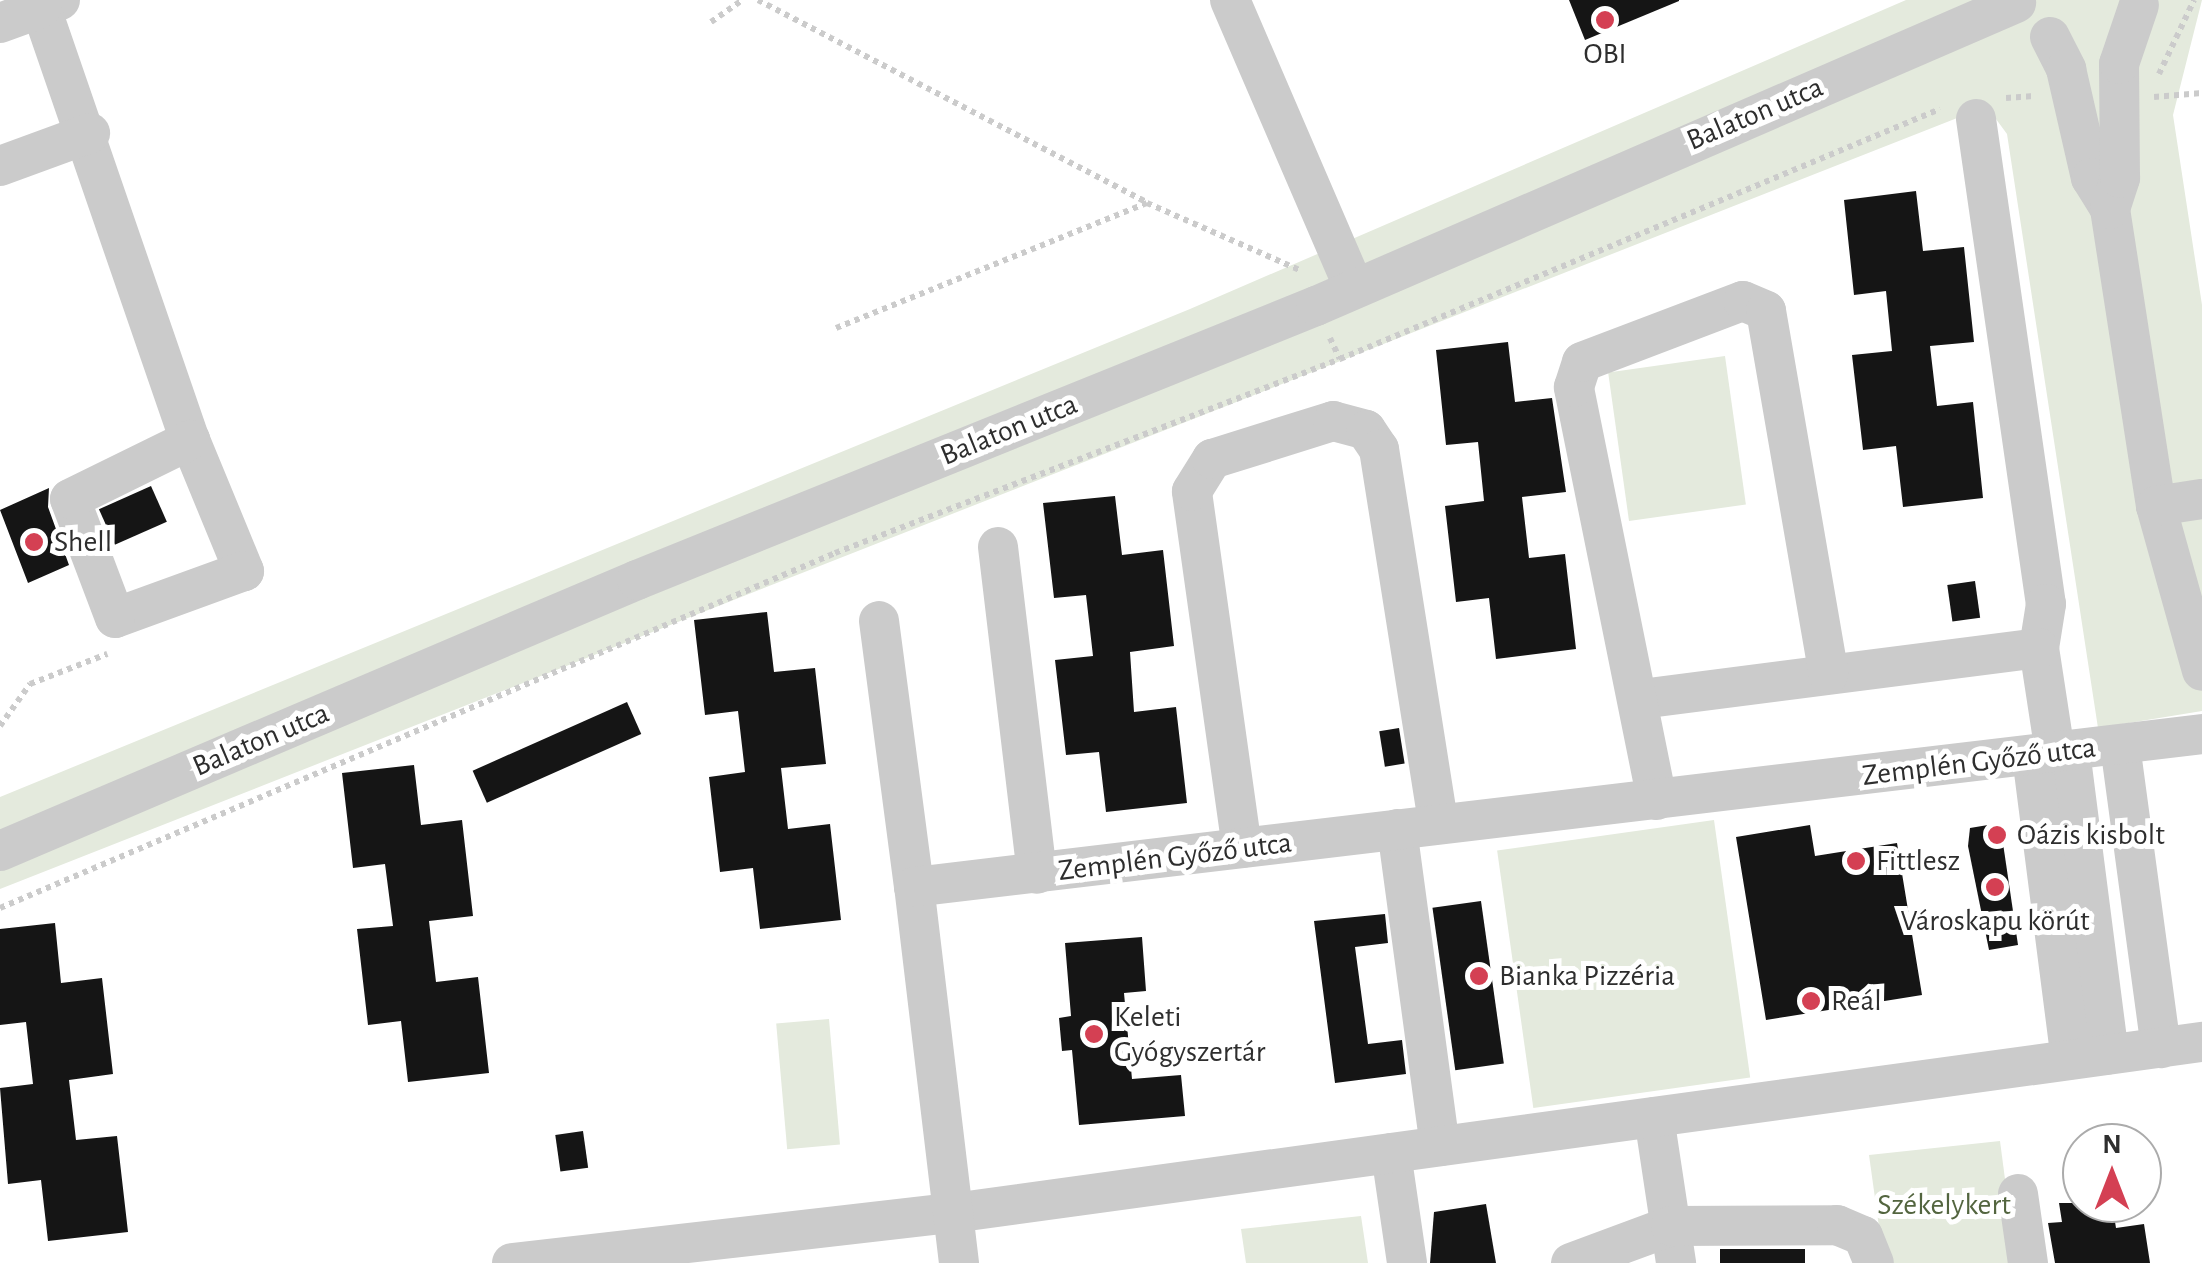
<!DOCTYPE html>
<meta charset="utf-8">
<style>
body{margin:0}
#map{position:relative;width:2202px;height:1263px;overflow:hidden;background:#fff;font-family:"Alegreya Sans",sans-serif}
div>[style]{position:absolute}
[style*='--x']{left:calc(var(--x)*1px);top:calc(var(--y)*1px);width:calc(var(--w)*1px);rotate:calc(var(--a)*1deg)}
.green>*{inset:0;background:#e4eadd;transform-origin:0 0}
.building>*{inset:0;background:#151515;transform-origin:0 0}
.path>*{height:6px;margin-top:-3px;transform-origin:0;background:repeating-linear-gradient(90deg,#cbcbcb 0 5px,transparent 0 10px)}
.minor>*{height:40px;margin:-20px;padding:0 20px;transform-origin:20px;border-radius:20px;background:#cbcbcb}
.dots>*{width:28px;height:28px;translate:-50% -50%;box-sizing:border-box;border:5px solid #fff;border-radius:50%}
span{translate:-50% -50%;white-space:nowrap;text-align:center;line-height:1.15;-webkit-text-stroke:10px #fff;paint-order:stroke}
.poi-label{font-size:30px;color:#2e2e2e}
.left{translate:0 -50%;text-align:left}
.street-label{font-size:30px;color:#2e2e2e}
.park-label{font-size:30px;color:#53653f}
.north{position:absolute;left:2062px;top:1123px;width:100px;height:100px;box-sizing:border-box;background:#fff;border:2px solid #ababab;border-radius:50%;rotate:0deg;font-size:28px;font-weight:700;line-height:40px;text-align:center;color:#2e2e2e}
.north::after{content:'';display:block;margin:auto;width:35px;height:45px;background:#d44053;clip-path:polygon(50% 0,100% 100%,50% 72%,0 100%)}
</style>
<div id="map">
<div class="green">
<i style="clip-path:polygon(1906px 0,2202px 0,2173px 115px,2202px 305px,2202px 711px,2098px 728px,2007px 134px,1993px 115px,1975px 111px,0 889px,0 797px,1190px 309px)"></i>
<i style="left:1725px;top:356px;width:150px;height:118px;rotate:82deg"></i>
<i style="left:1714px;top:820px;width:260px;height:219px;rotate:82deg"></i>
<i style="left:829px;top:1019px;width:126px;height:53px;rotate:85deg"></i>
<i style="clip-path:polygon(2000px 1141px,2016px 1263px,1884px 1263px,1869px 1155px)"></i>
<i style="clip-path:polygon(1361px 1216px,1368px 1263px,1246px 1263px,1241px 1229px)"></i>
</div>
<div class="building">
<i style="clip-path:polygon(1569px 0,1679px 0,1679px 1px,1585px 40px)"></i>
<i style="clip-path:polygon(1916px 191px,1923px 251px,1964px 247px,1974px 342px,1930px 346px,1937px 406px,1973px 402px,1983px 498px,1903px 507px,1896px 446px,1863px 450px,1852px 355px,1892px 351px,1886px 291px,1854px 295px,1844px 200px)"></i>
<i style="clip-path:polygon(1508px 342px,1515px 402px,1552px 398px,1566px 492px,1522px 497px,1529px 558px,1565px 554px,1576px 649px,1496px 659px,1489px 598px,1456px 602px,1445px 506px,1484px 501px,1478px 442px,1446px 445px,1436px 350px)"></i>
<i style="left:151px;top:486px;width:39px;height:57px;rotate:66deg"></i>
<i style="clip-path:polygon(49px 488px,48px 507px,69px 565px,28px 583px,0 510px)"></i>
<i style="clip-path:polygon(1115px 496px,1122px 555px,1163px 550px,1174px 646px,1130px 652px,1134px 712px,1176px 707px,1187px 803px,1106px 812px,1099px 752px,1066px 755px,1055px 660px,1093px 656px,1086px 595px,1054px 598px,1043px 503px)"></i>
<i style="left:1975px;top:581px;width:37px;height:28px;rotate:82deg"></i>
<i style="clip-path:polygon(767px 612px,774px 672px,815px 668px,826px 764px,781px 768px,788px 829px,830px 824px,841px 920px,760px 929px,753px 868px,720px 872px,709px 777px,745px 772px,738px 711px,705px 715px,694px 620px)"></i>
<i style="left:627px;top:702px;width:35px;height:169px;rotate:66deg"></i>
<i style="left:1399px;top:728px;width:36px;height:20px;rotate:81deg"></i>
<i style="clip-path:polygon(414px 765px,421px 825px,462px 820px,473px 916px,429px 921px,436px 982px,478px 977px,489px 1073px,408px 1082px,401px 1021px,368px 1025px,357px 929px,393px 926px,385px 864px,353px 868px,342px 773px)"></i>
<i style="clip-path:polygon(2000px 823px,2018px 945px,1989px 950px,1968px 846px,1970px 828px)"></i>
<i style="clip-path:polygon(1810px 825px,1815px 856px,1897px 843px,1922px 995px,1766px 1020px,1736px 837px)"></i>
<i style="left:1481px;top:901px;width:164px;height:49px;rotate:82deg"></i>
<i style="clip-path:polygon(1385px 914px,1388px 943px,1355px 947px,1368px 1044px,1402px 1040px,1406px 1074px,1335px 1083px,1314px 921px)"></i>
<i style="clip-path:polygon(55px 923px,61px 983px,102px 978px,113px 1074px,69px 1080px,76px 1140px,117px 1136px,128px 1232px,48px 1241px,41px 1180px,8px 1184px,0 1088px,33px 1084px,26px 1022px,0 1025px,0 929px)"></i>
<i style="clip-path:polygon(1142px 937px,1146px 991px,1124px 993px,1132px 1079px,1181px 1075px,1185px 1116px,1079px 1125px,1072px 1050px,1062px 1051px,1059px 1018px,1071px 1016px,1065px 943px)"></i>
<i style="left:583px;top:1131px;width:37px;height:28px;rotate:82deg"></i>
<i style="clip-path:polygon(2059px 1203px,2112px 1203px,2116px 1228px,2144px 1224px,2150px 1263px,2055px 1263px,2048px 1223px,2062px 1222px)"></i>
<i style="clip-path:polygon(1486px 1204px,1496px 1263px,1430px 1263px,1434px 1212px)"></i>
<i style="left:1720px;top:1249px;width:85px;height:14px"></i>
</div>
<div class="path">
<i style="--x:758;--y:0;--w:437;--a:27.5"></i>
<i style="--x:711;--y:22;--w:39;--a:-35"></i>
<i style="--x:2159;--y:74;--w:82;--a:-64.7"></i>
<i style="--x:2154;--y:97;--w:48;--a:-4.8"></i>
<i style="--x:2006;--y:98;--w:28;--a:-4"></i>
<i style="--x:836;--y:328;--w:335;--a:-21.9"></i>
<i style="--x:1147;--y:203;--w:169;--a:23.7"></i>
<i style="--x:1330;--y:338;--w:23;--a:65"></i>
<i style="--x:0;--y:726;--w:52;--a:-54.5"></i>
<i style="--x:30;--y:684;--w:83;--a:-21.3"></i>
<i style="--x:0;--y:908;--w:907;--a:-23.03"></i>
<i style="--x:835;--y:553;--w:541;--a:-21.01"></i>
<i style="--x:1340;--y:359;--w:650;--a:-22.62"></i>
</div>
<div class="minor">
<i style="--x:60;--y:0;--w:21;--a:157"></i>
<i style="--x:41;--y:8;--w:457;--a:71"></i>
<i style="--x:190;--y:440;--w:142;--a:67.6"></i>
<i style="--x:244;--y:571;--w:137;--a:160"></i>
<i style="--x:115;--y:618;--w:127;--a:-110.7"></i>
<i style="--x:70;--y:499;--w:134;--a:-26.2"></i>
<i style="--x:1230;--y:0;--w:314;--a:66.7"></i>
<i style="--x:0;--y:23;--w:44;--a:-20.1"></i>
<i style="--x:2050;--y:37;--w:36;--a:63"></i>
<i style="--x:2066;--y:69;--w:112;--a:77.1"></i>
<i style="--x:2091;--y:178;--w:36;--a:58"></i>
<i style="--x:2110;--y:209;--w:301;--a:81.2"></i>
<i style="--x:2156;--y:506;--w:171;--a:74.4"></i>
<i style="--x:1976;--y:119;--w:490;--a:81.8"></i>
<i style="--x:2046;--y:604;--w:45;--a:99"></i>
<i style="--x:2039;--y:648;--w:106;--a:81.3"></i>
<i style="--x:0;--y:166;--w:96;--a:-20.1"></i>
<i style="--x:2110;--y:209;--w:33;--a:-72"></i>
<i style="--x:2120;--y:178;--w:114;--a:-90.5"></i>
<i style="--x:2119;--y:64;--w:62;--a:-71.3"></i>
<i style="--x:2156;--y:506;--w:47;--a:-8.7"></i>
<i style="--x:998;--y:547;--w:329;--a:83.2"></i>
<i style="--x:879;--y:621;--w:268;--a:82.5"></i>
<i style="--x:1641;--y:699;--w:401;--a:-7.3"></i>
<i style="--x:2120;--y:745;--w:306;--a:82.3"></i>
<i style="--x:2070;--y:751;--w:306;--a:82.7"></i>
<i style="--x:2032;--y:756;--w:306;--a:82.7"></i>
<i style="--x:1657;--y:800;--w:421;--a:-101.4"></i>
<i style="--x:1574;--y:387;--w:26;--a:-72"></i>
<i style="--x:1582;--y:362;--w:172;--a:-20.8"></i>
<i style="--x:1743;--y:301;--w:25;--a:23"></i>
<i style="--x:1766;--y:311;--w:368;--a:80.2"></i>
<i style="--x:1397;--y:829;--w:320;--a:82.3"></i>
<i style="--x:1242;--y:848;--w:360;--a:-98"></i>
<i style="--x:1192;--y:491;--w:38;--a:-58"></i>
<i style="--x:1212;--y:459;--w:127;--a:-17.4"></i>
<i style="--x:1333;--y:421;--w:34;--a:15"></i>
<i style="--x:1366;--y:430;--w:23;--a:56"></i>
<i style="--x:1379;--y:449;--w:379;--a:81"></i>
<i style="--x:0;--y:851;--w:692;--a:-23.05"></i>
<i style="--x:637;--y:580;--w:732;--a:-21.98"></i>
<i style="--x:1316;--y:306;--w:763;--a:-23.41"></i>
<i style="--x:1654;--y:1117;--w:148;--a:81.4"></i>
<i style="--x:1391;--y:1153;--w:111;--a:81.7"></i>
<i style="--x:2018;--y:1194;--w:70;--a:81.8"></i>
<i style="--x:512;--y:1263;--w:444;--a:-6.5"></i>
<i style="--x:953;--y:1213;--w:1261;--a:-7.8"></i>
<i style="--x:959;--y:1263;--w:379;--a:-96.8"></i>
<i style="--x:914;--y:887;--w:1297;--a:-6.77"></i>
<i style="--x:1571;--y:1263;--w:107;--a:-20.3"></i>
<i style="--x:1671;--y:1226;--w:166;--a:-0.3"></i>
<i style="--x:1837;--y:1225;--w:28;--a:23"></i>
<i style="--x:1863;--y:1236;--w:29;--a:68"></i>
</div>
<div class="dots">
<i style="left:1605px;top:20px;background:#d44053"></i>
<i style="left:34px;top:542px;background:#d44053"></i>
<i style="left:1997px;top:835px;background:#d44053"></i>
<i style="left:1856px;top:861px;background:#d44053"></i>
<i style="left:1995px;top:887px;background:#d44053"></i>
<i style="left:1479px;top:976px;background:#d44053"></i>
<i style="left:1811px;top:1001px;background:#d44053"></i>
<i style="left:1094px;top:1034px;background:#d44053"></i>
</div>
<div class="poi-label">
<span style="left:1605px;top:54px">OBI</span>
<span class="left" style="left:54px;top:542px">Shell</span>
<span class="left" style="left:2017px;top:835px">Oázis kisbolt</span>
<span class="left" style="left:1876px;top:861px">Fittlesz</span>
<span style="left:1995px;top:921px">Városkapu körút</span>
<span class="left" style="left:1499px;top:976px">Bianka Pizzéria</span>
<span class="left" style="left:1831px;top:1001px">Reál</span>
<span class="left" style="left:1114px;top:1034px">Keleti<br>Gyógyszertár</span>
</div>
<div class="street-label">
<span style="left:1755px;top:114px;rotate:-23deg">Balaton utca</span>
<span style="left:1009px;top:430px;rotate:-22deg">Balaton utca</span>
<span style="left:261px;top:740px;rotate:-23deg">Balaton utca</span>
<span style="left:1979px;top:762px;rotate:-7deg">Zemplén Győző utca</span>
<span style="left:1175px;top:857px;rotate:-7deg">Zemplén Győző utca</span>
</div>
<div class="park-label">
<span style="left:1944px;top:1205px">Székelykert</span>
</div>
<div class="north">N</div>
</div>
